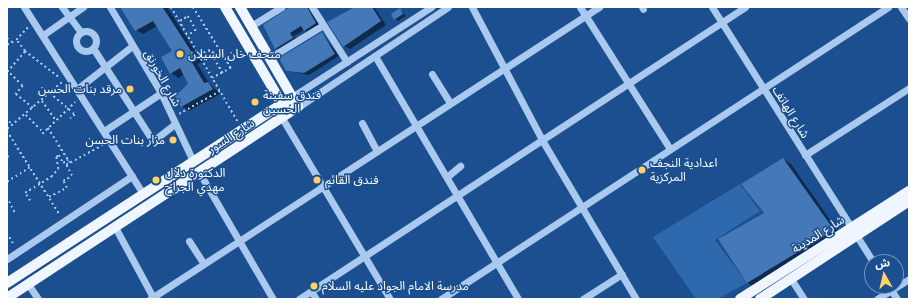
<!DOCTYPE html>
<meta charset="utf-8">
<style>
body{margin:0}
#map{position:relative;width:916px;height:306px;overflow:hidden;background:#1b4f8f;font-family:"Noto Sans","Noto Sans Arabic",sans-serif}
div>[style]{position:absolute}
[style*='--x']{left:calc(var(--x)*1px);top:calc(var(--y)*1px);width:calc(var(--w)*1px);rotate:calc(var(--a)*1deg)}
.green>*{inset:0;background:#2e69ad}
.shadow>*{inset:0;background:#0007}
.building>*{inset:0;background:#4478b7}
.path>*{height:1.5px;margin-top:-0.75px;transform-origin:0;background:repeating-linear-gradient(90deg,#a9c9ee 0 2px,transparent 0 5px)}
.minor>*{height:7px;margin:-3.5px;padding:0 3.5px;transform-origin:3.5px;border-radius:3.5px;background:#a9c9ee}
.minor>.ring{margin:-3.5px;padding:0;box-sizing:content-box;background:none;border:7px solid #a9c9ee;border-radius:50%}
.major>*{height:10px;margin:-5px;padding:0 5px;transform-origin:5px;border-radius:5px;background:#f0f6ff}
.dots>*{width:11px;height:11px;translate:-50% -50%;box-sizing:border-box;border:2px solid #1b4f8f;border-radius:50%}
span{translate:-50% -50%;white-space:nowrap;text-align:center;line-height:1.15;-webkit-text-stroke:3px #1b4f8f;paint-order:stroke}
.poi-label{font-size:12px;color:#fff}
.left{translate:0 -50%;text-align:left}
.right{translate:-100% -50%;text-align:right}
.street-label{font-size:12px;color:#fff}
.frame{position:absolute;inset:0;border:8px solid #fff;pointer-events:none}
.north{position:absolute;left:864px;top:254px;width:40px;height:40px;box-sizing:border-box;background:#1b4f8f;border:1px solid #7695bc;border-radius:50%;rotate:352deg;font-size:11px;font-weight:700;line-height:16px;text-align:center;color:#fff}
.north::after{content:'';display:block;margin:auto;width:14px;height:18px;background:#ffd166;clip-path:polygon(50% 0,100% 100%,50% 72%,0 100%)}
</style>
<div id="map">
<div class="green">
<i style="clip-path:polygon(740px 184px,760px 211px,715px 240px,747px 283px,717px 299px,696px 299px,653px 237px)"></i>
</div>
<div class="shadow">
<i style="clip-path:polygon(122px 7px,167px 7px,202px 62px,197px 64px,209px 83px,220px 94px,189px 111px,182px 106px,190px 85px,184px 74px,179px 78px,171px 73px,173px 52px,157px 26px,143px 34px,136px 30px)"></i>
<i style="clip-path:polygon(293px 7px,310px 7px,321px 27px,310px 33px,304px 30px,277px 46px,295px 37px,298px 41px,281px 51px,276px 48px)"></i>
<i style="clip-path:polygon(355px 7px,374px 7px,386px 25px,350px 49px,344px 46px)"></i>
<i style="clip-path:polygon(400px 10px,406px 16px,398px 21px,395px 19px)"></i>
<i style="clip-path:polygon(322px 33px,339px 56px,309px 75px,287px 71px)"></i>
<i style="clip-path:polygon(783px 159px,791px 164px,840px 234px,755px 287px,748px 283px,719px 239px,765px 214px)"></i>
</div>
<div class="building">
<i style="clip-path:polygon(120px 7px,163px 8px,195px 57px,190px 59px,204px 83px,208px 82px,213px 89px,181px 107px,175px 96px,188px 84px,180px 68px,170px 74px,161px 57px,172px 51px,153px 21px,135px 31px)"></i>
<i style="clip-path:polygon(290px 7px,307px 7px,316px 23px,304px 31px,301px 26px,290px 33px,293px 38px,275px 49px,263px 25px)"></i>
<i style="clip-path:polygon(355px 7px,372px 7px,381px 21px,343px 47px,327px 22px)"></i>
<i style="clip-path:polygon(400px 8px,403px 14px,394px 20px,391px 14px)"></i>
<i style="clip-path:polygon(322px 32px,335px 54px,304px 73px,286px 71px,279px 58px)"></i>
<i style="clip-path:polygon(783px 158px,834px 230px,747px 283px,718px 239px,764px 213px,741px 184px)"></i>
</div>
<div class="path">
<i style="--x:171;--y:7;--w:133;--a:59.8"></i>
<i style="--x:193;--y:7;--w:72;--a:58.1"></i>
<i style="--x:231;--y:68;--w:21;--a:151"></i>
<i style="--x:7;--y:8;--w:1;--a:-45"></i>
<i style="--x:180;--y:21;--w:9;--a:-32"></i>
<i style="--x:188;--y:16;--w:16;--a:60"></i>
<i style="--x:196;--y:30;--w:10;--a:143"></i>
<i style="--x:7;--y:38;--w:5;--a:37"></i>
<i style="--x:7;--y:45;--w:10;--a:-29"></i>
<i style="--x:25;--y:51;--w:44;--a:37.6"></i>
<i style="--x:199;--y:55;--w:11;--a:-27"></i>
<i style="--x:209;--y:50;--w:27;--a:59"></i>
<i style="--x:7;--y:70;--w:23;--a:45"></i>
<i style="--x:23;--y:86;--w:11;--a:131"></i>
<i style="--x:16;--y:94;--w:22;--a:39"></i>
<i style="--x:7;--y:72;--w:28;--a:-49"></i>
<i style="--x:25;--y:51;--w:14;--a:-129"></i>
<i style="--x:16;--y:40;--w:18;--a:-47"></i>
<i style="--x:50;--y:93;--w:33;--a:41"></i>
<i style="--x:75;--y:115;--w:6;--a:141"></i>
<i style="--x:42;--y:101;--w:24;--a:54"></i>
<i style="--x:179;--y:114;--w:47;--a:-29.3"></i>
<i style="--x:26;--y:115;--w:24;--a:45"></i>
<i style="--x:7;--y:117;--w:10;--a:61"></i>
<i style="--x:48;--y:128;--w:41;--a:57.8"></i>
<i style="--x:7;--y:129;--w:74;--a:-40.6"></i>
<i style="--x:7;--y:131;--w:99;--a:57.8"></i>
<i style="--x:42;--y:134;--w:46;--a:-44.1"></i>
<i style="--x:7;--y:157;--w:2;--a:-27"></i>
<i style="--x:7;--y:182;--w:27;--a:-33"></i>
<i style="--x:7;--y:197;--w:18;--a:63"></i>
<i style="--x:49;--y:197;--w:20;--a:-27"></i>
<i style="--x:67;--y:188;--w:8;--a:-120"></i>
<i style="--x:63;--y:181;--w:10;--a:-29"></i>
<i style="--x:72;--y:176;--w:13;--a:-119"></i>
<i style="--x:66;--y:165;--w:42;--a:-28.4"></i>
<i style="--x:30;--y:201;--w:9;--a:-122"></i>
<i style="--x:25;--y:193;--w:31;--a:-32"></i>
<i style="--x:51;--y:177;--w:11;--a:-49"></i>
<i style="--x:58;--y:169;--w:12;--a:-99"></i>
<i style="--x:56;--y:157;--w:4;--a:-34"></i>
<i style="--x:59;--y:155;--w:9;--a:63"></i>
<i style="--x:63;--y:163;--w:6;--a:-31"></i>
<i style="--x:7;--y:233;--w:14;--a:60"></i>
</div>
<div class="minor">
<i style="--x:24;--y:7;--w:222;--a:57.5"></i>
<i style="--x:62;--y:7;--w:31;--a:53"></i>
<i style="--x:110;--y:7;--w:100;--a:59.3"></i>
<i style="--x:161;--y:93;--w:75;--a:64.8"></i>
<i style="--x:312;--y:7;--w:65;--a:57.5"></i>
<i style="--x:472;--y:7;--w:150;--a:62.2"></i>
<i style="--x:542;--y:140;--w:185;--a:59.4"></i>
<i style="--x:580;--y:7;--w:168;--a:57.6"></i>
<i style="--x:642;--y:7;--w:2;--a:63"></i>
<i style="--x:712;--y:7;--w:302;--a:57.7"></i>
<i style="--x:901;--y:7;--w:14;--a:56"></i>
<i style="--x:251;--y:26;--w:36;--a:-32"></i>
<i class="ring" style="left:76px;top:31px;width:13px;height:13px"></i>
<i style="--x:43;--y:35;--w:49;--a:-35"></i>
<i style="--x:93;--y:48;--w:111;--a:57.2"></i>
<i style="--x:153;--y:141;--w:28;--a:-38"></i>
<i style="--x:375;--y:56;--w:282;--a:59.5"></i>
<i style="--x:269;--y:58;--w:63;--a:-31.4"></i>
<i style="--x:432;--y:74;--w:34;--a:58"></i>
<i style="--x:77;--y:89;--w:70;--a:-38"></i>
<i style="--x:292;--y:97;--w:166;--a:-32.9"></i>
<i style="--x:298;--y:107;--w:180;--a:-33.7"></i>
<i style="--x:282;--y:118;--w:211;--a:59.2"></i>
<i style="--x:362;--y:123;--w:32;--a:62"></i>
<i style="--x:104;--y:131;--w:69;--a:-33.7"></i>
<i style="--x:805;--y:155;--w:124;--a:-32.8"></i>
<i style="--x:199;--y:172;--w:147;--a:59.8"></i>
<i style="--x:448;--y:176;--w:16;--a:-40"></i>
<i style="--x:115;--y:227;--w:82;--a:61.6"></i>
<i style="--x:189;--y:241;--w:27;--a:57"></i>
<i style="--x:7;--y:259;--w:150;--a:-33.6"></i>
<i style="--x:791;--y:279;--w:24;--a:57"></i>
<i style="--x:28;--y:284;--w:18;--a:56"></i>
<i style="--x:888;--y:286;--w:16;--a:55"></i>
<i style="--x:311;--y:291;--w:9;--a:58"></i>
<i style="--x:150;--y:299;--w:536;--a:-33.04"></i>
<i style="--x:299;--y:299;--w:533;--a:-33.21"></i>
<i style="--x:441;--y:299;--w:534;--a:-33.15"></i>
<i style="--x:583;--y:299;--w:46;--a:-32.7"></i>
<i style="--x:877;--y:299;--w:38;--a:-32"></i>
</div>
<div class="major">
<i style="--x:225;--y:7;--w:118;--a:59.5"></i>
<i style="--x:7;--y:283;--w:340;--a:-33.1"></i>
<i style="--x:7;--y:298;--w:348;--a:-33.3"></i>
<i style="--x:298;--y:107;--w:116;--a:-120.1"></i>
<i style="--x:740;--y:299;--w:201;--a:-32.6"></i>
<i style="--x:760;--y:299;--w:178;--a:-33.3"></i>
</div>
<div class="dots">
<i style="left:180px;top:54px;background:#ffd166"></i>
<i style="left:130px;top:89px;background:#ffd166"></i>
<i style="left:255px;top:102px;background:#ffd166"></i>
<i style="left:173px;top:140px;background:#ffd166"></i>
<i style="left:642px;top:170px;background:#ffd166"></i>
<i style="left:156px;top:180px;background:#ffd166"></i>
<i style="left:317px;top:180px;background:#ffd166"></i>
<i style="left:314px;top:286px;background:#ffd166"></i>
</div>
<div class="poi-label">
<span class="left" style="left:188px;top:54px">متحف خان الشيلان</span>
<span class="right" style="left:122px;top:89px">مرقد بنات الحسن</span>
<span class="left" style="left:263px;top:102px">فندق سفينة<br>الحسين</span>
<span class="right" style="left:165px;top:140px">مزار بنات الحسن</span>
<span class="left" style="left:650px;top:170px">اعدادية النجف<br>المركزية</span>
<span class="left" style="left:165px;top:180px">الدكتورة دلال<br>مهدي الجراح</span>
<span class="left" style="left:325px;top:180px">فندق القائم</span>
<span class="left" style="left:322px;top:286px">مدرسة الامام الجواد عليه السلام</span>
</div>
<div class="street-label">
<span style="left:163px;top:78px;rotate:61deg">شارع الخورنق</span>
<span style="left:791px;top:112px;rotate:58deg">شارع الهاتف</span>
<span style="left:231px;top:136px;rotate:-33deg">شارع السور</span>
<span style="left:818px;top:234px;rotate:-32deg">شارع المدينة</span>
</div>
<div class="frame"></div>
<div class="north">ش</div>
</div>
